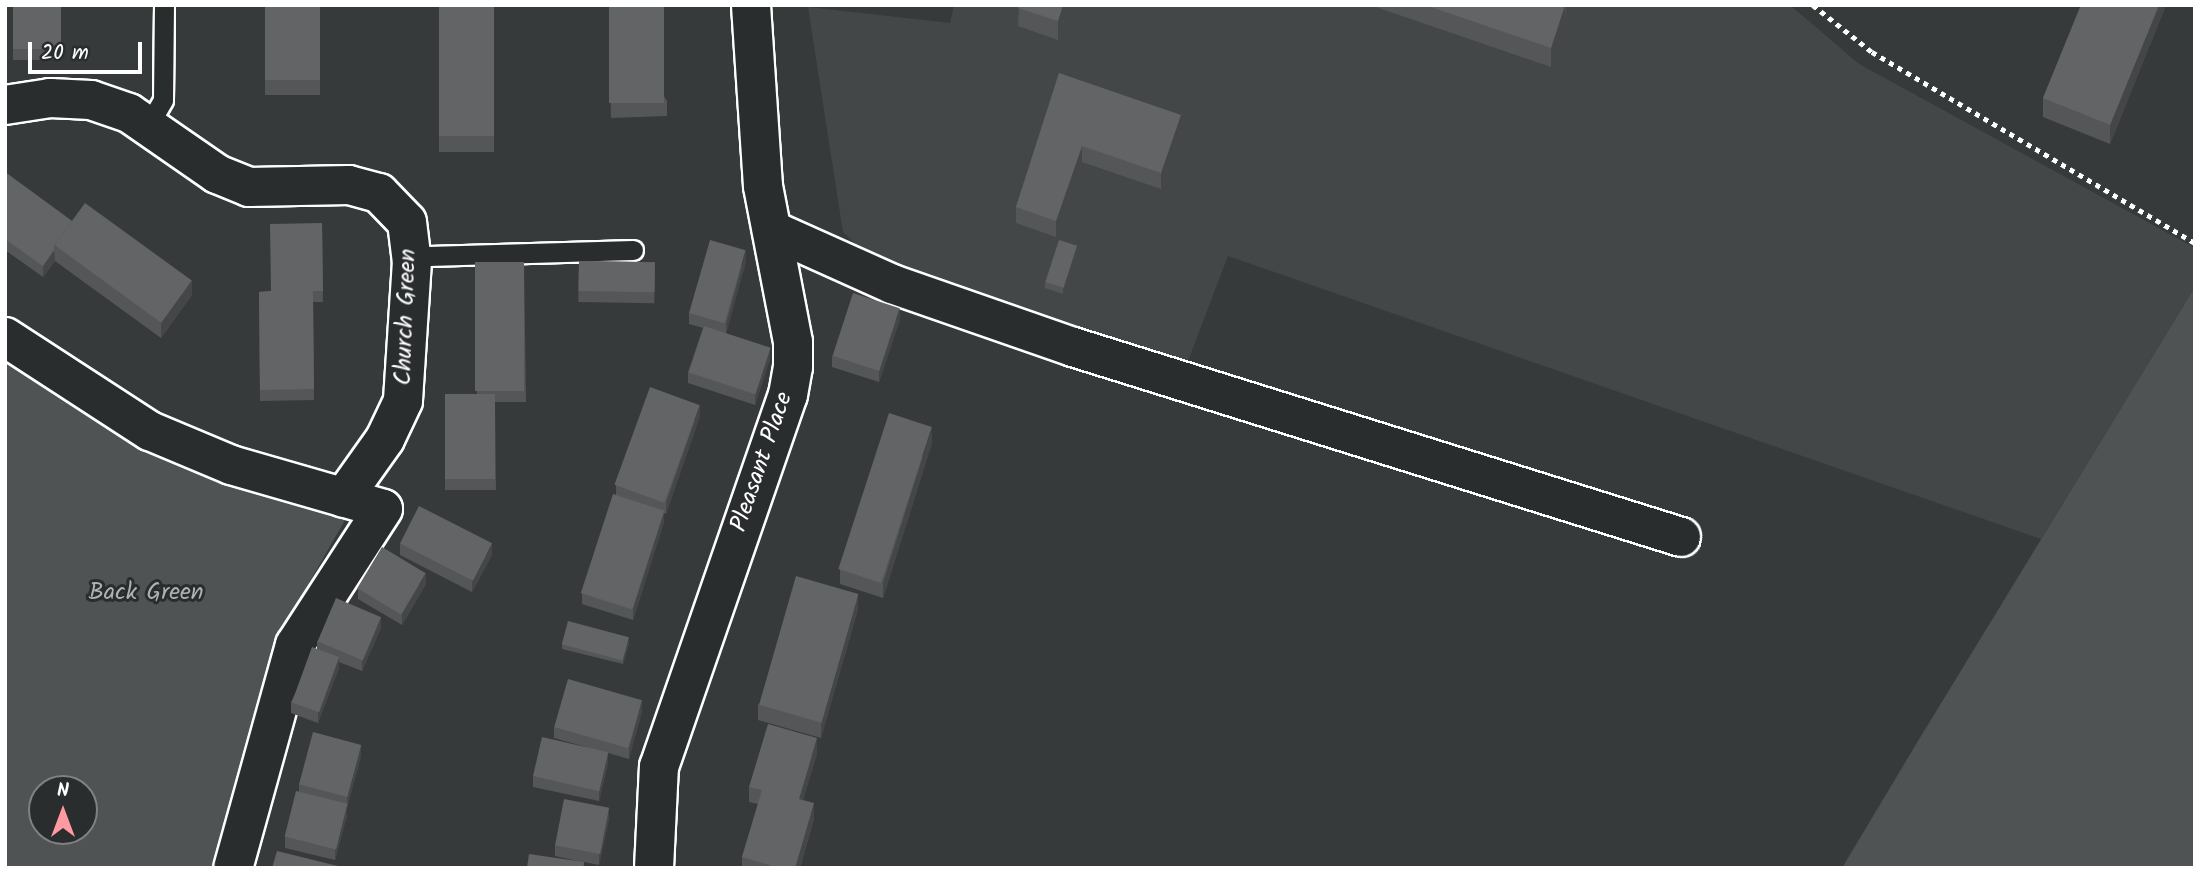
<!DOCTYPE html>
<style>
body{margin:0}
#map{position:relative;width:2200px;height:873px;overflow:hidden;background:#373a3b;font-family:Kalam,sans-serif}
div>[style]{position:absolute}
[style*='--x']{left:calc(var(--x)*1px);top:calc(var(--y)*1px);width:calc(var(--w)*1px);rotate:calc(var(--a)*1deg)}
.built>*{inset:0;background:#444748}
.green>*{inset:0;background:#505354}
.path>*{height:4.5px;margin-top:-2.25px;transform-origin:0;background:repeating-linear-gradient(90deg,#fff 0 5px,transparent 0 10px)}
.roads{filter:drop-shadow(2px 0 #fff) drop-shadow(-2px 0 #fff) drop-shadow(0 2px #fff) drop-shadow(0 -2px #fff)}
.service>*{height:19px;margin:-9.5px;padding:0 9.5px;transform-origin:9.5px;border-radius:9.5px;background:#2a2d2e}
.minor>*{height:38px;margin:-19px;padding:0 19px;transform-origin:19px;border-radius:19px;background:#2a2d2e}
.wall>*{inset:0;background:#555657;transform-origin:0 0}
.shaded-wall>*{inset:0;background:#454647}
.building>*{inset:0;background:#636465;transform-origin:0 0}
span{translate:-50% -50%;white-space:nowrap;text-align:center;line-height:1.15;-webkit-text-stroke:6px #2a2d2e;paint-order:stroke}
.street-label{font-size:24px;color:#fff}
.park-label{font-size:24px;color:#b0b2b2}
.frame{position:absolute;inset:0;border:7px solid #fff;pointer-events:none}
.north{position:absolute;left:28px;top:775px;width:70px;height:70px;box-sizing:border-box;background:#2a2d2e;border:2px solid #7f8182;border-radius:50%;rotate:0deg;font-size:19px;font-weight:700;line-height:28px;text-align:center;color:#fff}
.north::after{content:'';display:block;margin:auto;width:24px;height:32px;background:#ff9aa2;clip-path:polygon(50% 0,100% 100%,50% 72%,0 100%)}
.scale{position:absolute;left:28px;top:42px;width:114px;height:32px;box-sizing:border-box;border:4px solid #fff;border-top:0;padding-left:9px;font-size:21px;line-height:24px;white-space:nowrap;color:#fff;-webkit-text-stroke:5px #2a2d2e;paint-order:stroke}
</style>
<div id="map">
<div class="built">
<i style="clip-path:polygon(954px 5px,1790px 5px,1859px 64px,2195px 248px,2195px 287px,2041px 539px,1228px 256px,1186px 366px,876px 263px,843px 232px,808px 7px,950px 23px)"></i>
</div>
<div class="green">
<i style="clip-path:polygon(2195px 287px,2195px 868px,1842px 868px,1918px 741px)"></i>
<i style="clip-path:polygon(evenodd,5px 349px,131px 437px,345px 520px,282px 630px,216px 868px,5px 868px,5px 349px,42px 789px,84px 789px,84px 831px,42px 831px,42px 789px)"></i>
</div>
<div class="path">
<i style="--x:1813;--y:5;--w:75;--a:38.5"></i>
<i style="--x:1872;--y:52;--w:375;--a:30.6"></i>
</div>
<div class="roads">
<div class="service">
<i style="--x:148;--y:126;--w:30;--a:-60"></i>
<i style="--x:163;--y:100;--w:95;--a:-89.4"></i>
<i style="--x:412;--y:261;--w:17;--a:-17"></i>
<i style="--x:428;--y:256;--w:205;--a:-1.7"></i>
</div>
<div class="minor">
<i style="--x:5;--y:105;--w:46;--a:-8.8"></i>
<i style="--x:50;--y:98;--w:41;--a:2.8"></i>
<i style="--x:91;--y:100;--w:40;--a:18.9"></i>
<i style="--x:129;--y:113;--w:107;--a:34.7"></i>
<i style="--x:217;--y:174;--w:35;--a:22"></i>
<i style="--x:249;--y:187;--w:100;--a:-1.1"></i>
<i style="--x:349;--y:185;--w:31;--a:15"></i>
<i style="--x:379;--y:193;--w:40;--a:46"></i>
<i style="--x:407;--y:222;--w:39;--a:83"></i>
<i style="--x:412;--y:261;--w:140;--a:93.7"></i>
<i style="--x:403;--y:401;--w:42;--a:115.3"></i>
<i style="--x:385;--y:439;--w:72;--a:125.4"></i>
<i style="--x:772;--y:230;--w:132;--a:24.2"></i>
<i style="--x:892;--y:284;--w:192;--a:19.2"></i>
<i style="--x:1073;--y:347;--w:637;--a:17.35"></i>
<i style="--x:5;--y:337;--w:173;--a:33"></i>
<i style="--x:150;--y:431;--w:88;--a:22.8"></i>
<i style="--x:231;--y:465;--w:158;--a:16.1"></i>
<i style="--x:383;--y:509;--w:162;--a:122.9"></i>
<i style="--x:295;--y:645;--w:231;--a:105.5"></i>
<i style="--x:654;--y:868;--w:101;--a:-87.2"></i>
<i style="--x:659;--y:767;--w:394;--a:-70.9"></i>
<i style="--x:788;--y:395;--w:28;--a:-80"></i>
<i style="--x:793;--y:367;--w:25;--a:-90"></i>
<i style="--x:793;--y:342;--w:159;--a:-100.9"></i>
<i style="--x:763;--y:186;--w:181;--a:-93.8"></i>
</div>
</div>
<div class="wall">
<i style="left:13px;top:5px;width:48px;height:55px"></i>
<i style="left:265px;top:5px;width:55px;height:90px"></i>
<i style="left:439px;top:5px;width:55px;height:147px"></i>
<i style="clip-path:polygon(609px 5px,667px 101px,667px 116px,611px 118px)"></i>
<i style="clip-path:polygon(1019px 5px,1069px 5px,1058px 40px,1018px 26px)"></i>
<i style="clip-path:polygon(1370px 5px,1566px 5px,1566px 22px,1551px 67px)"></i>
<i style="clip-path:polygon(2081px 5px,2166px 5px,2110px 144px,2043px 117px,2043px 98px)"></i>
<i style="clip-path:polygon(1059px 73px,1181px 130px,1161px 189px,1082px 162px,1056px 237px,1016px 223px,1016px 207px)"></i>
<i style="clip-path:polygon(5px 172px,72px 221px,192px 295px,161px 338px,55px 261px,43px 277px,5px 250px)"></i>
<i style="clip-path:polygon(322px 223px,323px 302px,313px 302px,314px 400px,260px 401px,259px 292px,271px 291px)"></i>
<i style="clip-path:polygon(1077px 252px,1063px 294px,1045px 288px,1045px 282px)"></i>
<i style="left:579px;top:261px;width:76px;height:41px;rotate:1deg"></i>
<i style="clip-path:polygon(746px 261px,726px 333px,770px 359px,755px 405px,688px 383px,688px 372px,703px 328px,689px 324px,689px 313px)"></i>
<i style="clip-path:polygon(475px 262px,524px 262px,526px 402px,495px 402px,496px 490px,445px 490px,445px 394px,477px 394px)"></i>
<i style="clip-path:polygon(900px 319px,879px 382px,832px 367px,832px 356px)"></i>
<i style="clip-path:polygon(700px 416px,666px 514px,664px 513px,664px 522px,633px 620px,582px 604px,582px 593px,616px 495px,616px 485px)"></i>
<i style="clip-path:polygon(932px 443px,883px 598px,840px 584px,840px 569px)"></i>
<i style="clip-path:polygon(400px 544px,492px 555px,472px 592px,400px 555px)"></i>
<i style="clip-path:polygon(426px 584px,402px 625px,358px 599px,358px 588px)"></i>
<i style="clip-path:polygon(858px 609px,821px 738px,758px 720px,758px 705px)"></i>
<i style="clip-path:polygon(381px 628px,362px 671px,339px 662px,339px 668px,318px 723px,291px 713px,291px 702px,317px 649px,317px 641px)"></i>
<i style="clip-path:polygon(629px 643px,623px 664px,562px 649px,562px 644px)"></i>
<i style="clip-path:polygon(642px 711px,629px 759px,608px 753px,608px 763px,599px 801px,533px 787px,533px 776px,586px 747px,554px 738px,554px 727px)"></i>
<i style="clip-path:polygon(817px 753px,803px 800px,814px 819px,800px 868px,742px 868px,742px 857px,758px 804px,749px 802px,749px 787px)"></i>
<i style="clip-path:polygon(361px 756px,347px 808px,347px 815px,335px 860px,285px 848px,285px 837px,299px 792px,299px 784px)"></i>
<i style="clip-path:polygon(609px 819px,599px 865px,584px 862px,584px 868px,582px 862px,555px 856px,555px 845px)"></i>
</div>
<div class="shaded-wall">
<i style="clip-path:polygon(1063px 5px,1069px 5px,1058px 40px,1058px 21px)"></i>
<i style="clip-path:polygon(1565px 5px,1566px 22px,1551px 67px,1551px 48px)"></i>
<i style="clip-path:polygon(2159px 5px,2166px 5px,2110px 144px,2110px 125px)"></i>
<i style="clip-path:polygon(1181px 115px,1181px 130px,1161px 189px,1161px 173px)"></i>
<i style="clip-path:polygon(1082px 146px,1082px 162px,1056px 237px,1056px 221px)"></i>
<i style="clip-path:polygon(1077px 246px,1077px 252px,1063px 294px,1063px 289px)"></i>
<i style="clip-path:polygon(54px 250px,55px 261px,43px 277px,43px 266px)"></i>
<i style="clip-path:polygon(746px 250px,746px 261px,726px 335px,726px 324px)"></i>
<i style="clip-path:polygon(192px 280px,192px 295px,161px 338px,161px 322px)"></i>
<i style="clip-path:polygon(900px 308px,900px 319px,879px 382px,879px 371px)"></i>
<i style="clip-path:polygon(770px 348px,770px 359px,755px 405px,755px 394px)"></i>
<i style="clip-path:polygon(700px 405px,700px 416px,666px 514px,666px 503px)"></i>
<i style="clip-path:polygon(932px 427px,932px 443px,883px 598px,883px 583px)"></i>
<i style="clip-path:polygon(664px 511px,664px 522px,633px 620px,633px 609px)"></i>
<i style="clip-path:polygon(492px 544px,492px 555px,472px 592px,472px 581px)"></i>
<i style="clip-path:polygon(426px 573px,426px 584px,402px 625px,402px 614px)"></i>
<i style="clip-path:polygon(858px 594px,858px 609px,821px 738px,821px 723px)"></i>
<i style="clip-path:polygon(381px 617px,381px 628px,362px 671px,362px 660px)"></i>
<i style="clip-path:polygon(629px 637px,629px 643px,623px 664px,623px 659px)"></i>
<i style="clip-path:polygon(339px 657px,339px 668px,318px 723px,318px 712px)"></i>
<i style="clip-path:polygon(642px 700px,642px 711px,629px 759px,629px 748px)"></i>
<i style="clip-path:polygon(817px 738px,817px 753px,799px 814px,799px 799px)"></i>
<i style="clip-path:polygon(361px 745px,361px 756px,347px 808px,347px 797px)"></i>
<i style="clip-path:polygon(608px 752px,608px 763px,599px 801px,599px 791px)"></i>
<i style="clip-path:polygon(814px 803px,814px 819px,800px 868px,795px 868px)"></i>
<i style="clip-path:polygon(347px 804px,347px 815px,335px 860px,335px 849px)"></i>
<i style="clip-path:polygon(609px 808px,609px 819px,599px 865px,599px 854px)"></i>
</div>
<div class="building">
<i style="left:13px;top:5px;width:48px;height:44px"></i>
<i style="left:265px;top:5px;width:55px;height:75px"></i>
<i style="left:439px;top:5px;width:55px;height:131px"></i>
<i style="left:609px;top:5px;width:55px;height:98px"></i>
<i style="clip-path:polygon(1019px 5px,1063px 5px,1058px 21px,1018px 8px)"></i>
<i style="clip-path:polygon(1425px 5px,1565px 5px,1551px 48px)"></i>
<i style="clip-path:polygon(2081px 5px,2159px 5px,2110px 125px,2043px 98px)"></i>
<i style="clip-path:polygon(1059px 73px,1181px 115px,1161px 173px,1082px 146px,1056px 221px,1016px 207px)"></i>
<i style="clip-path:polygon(5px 172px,72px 221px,54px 245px,54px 250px,43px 266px,5px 239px)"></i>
<i style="left:85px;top:203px;width:132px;height:52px;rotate:36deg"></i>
<i style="clip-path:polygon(322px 223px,323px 291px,313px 291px,314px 389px,260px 390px,259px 292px,271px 291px,270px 224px)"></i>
<i style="left:710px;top:240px;width:37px;height:76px;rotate:16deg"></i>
<i style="left:1059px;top:240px;width:19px;height:44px;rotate:18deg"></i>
<i style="left:579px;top:261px;width:76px;height:30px;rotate:1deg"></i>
<i style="left:475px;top:262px;width:49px;height:129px"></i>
<i style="left:853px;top:293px;width:49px;height:66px;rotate:18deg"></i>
<i style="left:704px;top:326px;width:70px;height:49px;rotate:18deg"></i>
<i style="left:650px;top:387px;width:53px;height:104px;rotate:20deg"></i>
<i style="left:445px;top:394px;width:50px;height:85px"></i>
<i style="left:889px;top:413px;width:45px;height:164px;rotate:18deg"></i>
<i style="left:613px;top:494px;width:54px;height:104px;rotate:18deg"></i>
<i style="left:419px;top:506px;width:82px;height:42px;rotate:27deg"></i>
<i style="left:382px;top:547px;width:51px;height:48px;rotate:31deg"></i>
<i style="left:796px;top:576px;width:65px;height:134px;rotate:16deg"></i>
<i style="left:336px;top:598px;width:49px;height:47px;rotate:23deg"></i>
<i style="left:568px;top:621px;width:63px;height:24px;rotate:15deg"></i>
<i style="left:312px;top:647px;width:29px;height:59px;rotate:20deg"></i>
<i style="left:568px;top:679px;width:77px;height:50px;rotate:16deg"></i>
<i style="clip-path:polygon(768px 724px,817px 738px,799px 799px,814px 803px,795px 868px,779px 868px,742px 857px,762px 790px,749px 787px)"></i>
<i style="left:313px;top:732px;width:50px;height:54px;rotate:15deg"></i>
<i style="left:542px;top:737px;width:68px;height:40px;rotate:13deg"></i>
<i style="left:296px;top:791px;width:53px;height:47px;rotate:14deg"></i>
<i style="left:564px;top:799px;width:46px;height:47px;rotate:11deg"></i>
<i style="clip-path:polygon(277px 851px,346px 868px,272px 868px)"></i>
<i style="clip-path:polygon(529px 854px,584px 862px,583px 868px,527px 868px)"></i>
</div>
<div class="street-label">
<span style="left:406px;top:317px;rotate:-88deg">Church Green</span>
<span style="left:762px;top:462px;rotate:-71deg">Pleasant Place</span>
</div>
<div class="park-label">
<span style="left:146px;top:593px">Back Green</span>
</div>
<div class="frame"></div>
<div class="north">N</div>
<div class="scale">20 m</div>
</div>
